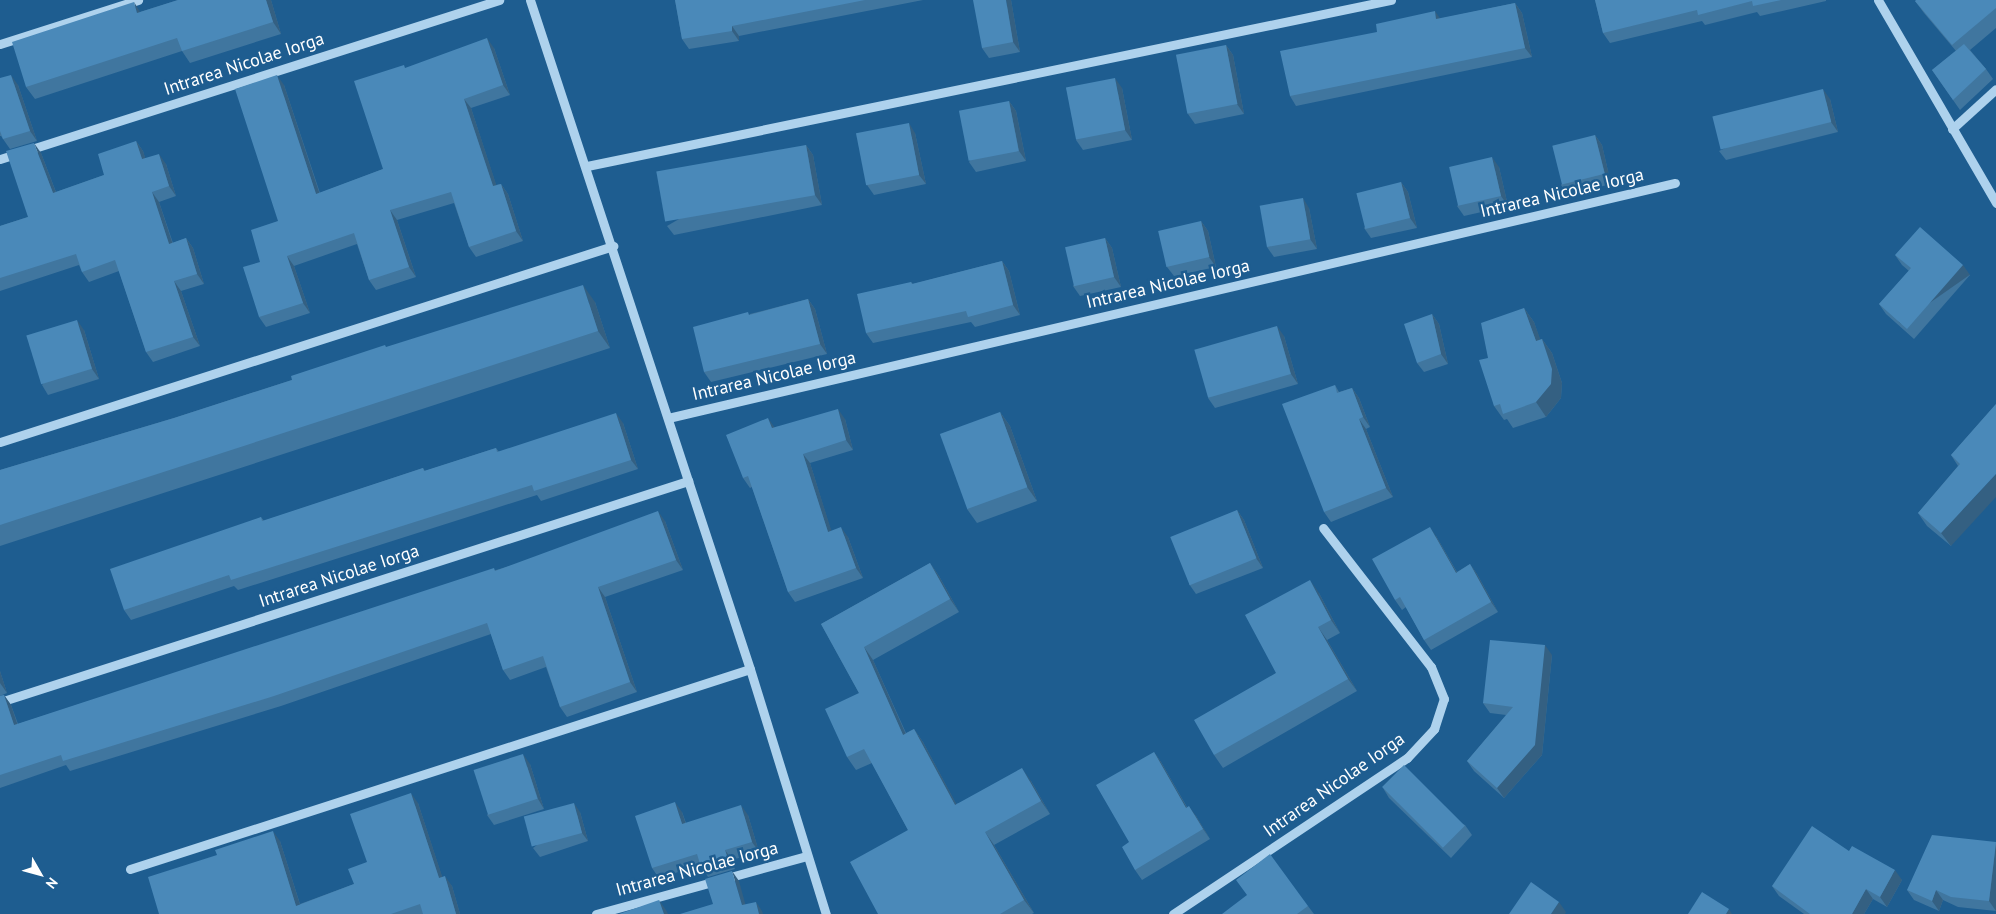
<!DOCTYPE html>
<style>
body{margin:0}
#map{position:relative;width:1996px;height:914px;overflow:hidden;background:#1e5d90;font-family:"PT Sans",sans-serif}
div>[style]{position:absolute}
[style*='--x']{left:calc(var(--x)*1px);top:calc(var(--y)*1px);width:calc(var(--w)*1px);rotate:calc(var(--a)*1deg)}
.minor>*{height:9px;margin:-4.5px;padding:0 4.5px;transform-origin:4.5px;border-radius:4.5px;background:#aed2ed}
.wall>*{inset:0;background:#40769f}
.shaded-wall>*{inset:0;background:#346082;transform-origin:0 0}
.building>*{inset:0;background:#4a89b9;transform-origin:0 0}
span{translate:-50% -50%;white-space:nowrap;text-align:center;line-height:1.15;-webkit-text-stroke:5px #1e5d90;paint-order:stroke}
.street-label{font-size:18px;color:#fff}
.north{position:absolute;left:15px;top:849px;width:50px;height:50px;-webkit-text-stroke:4px #1e5d90;paint-order:stroke;rotate:128deg;font-size:14px;font-weight:700;line-height:20px;text-align:center;color:#fff}
.north::after{content:'';display:block;margin:auto;width:18px;height:22px;background:#fff;clip-path:polygon(50% 0,100% 100%,50% 72%,0 100%)}
</style>
<div id="map">
<div class="minor">
<i style="--x:530;--y:0;--w:704;--a:71.8"></i>
<i style="--x:750;--y:669;--w:257;--a:72.8"></i>
<i style="--x:1878;--y:0;--w:235;--a:59.8"></i>
<i style="--x:0;--y:44;--w:145;--a:-17.7"></i>
<i style="--x:1952;--y:129;--w:59;--a:-42.3"></i>
<i style="--x:0;--y:159;--w:524;--a:-17.67"></i>
<i style="--x:587;--y:166;--w:821;--a:-11.67"></i>
<i style="--x:668;--y:418;--w:1034;--a:-13.14"></i>
<i style="--x:0;--y:442;--w:644;--a:-17.73"></i>
<i style="--x:0;--y:702;--w:723;--a:-17.81"></i>
<i style="--x:130;--y:869;--w:651;--a:-17.88"></i>
<i style="--x:596;--y:914;--w:219;--a:-15.4"></i>
<i style="--x:1173;--y:914;--w:281;--a:-33.7"></i>
<i style="--x:1407;--y:758;--w:40;--a:-47"></i>
<i style="--x:1434;--y:729;--w:32;--a:-72"></i>
<i style="--x:1444;--y:699;--w:35;--a:-112"></i>
<i style="--x:1431;--y:667;--w:176;--a:-127.8"></i>
</div>
<div class="wall">
<i style="clip-path:polygon(178px 0,271px 0,281px 34px,190px 63px,182px 51px,35px 99px,26px 87px,140px 12px)"></i>
<i style="clip-path:polygon(675px 0,923px 0,739px 36px,739px 41px,689px 49px,682px 39px)"></i>
<i style="clip-path:polygon(1011px 0,1020px 52px,989px 58px,982px 48px)"></i>
<i style="clip-path:polygon(1595px 0,1826px 0,1826px 1px,1760px 16px,1757px 12px,1705px 25px,1702px 21px,1610px 43px,1603px 33px)"></i>
<i style="clip-path:polygon(1996px 0,1996px 28px,1970px 50px,1986px 69px,1993px 79px,1960px 110px,1932px 70px,1956px 51px,1924px 13px,1915px 1px)"></i>
<i style="clip-path:polygon(1515px 3px,1522px 13px,1532px 57px,1296px 106px,1290px 96px,1377px 32px)"></i>
<i style="clip-path:polygon(1226px 45px,1233px 55px,1244px 114px,1195px 124px,1188px 114px)"></i>
<i style="clip-path:polygon(494px 48px,510px 95px,471px 108px,496px 185px,501px 184px,508px 194px,523px 241px,476px 257px,469px 247px,454px 203px,397px 220px,416px 277px,376px 290px,369px 280px,357px 244px,294px 266px,310px 313px,266px 327px,259px 317px,260px 262px,278px 221px,284px 85px,320px 193px,383px 169px,406px 68px)"></i>
<i style="clip-path:polygon(0 78px,18px 85px,37px 141px,10px 149px,3px 139px,1px 136px,0 136px)"></i>
<i style="clip-path:polygon(1122px 88px,1132px 140px,1083px 150px,1076px 140px)"></i>
<i style="clip-path:polygon(1830px 99px,1838px 132px,1726px 160px,1719px 151px)"></i>
<i style="clip-path:polygon(1009px 101px,1016px 111px,1026px 161px,976px 172px,969px 162px)"></i>
<i style="clip-path:polygon(915px 133px,926px 184px,874px 195px,867px 185px)"></i>
<i style="clip-path:polygon(1595px 135px,1602px 145px,1611px 184px,1568px 195px,1561px 185px)"></i>
<i style="clip-path:polygon(136px 141px,143px 151px,145px 158px,166px 164px,176px 196px,159px 202px,173px 243px,186px 238px,193px 248px,204px 284px,181px 291px,200px 346px,153px 362px,146px 352px,119px 271px,89px 282px,82px 272px,79px 265px,0 291px,0 226px,28px 217px,41px 153px,56px 192px,104px 175px)"></i>
<i style="clip-path:polygon(806px 145px,813px 155px,822px 205px,674px 235px,667px 226px)"></i>
<i style="clip-path:polygon(1499px 167px,1508px 206px,1464px 216px,1457px 206px)"></i>
<i style="clip-path:polygon(1401px 182px,1408px 192px,1417px 228px,1371px 238px,1364px 228px)"></i>
<i style="clip-path:polygon(1309px 208px,1317px 249px,1274px 257px,1267px 247px)"></i>
<i style="clip-path:polygon(1201px 221px,1208px 231px,1216px 267px,1174px 276px,1167px 267px)"></i>
<i style="clip-path:polygon(1105px 238px,1112px 248px,1121px 287px,1080px 296px,1073px 286px)"></i>
<i style="clip-path:polygon(1895px 255px,1970px 275px,1914px 339px,1886px 314px,1879px 304px,1909px 271px,1902px 265px)"></i>
<i style="clip-path:polygon(1002px 261px,1009px 271px,1020px 315px,975px 327px,971px 322px,873px 343px,866px 333px,911px 282px,913px 284px)"></i>
<i style="clip-path:polygon(808px 299px,815px 309px,827px 354px,711px 382px,704px 372px,750px 314px)"></i>
<i style="clip-path:polygon(595px 302px,610px 348px,0 546px,0 470px,174px 418px,292px 380px,387px 347px)"></i>
<i style="clip-path:polygon(1524px 308px,1534px 322px,1540px 340px,1542px 339px,1552px 353px,1562px 383px,1561px 398px,1546px 417px,1513px 428px,1507px 419px,1504px 420px,1494px 406px,1488px 358px)"></i>
<i style="clip-path:polygon(1432px 314px,1439px 324px,1448px 364px,1424px 372px,1417px 363px)"></i>
<i style="clip-path:polygon(84px 330px,99px 379px,48px 395px,42px 385px)"></i>
<i style="clip-path:polygon(1284px 336px,1298px 384px,1215px 408px,1208px 398px)"></i>
<i style="clip-path:polygon(1335px 385px,1339px 392px,1352px 388px,1359px 398px,1370px 427px,1366px 429px,1393px 497px,1331px 522px,1324px 512px)"></i>
<i style="clip-path:polygon(1996px 404px,1951px 546px,1927px 526px,1918px 513px,1958px 466px,1951px 455px)"></i>
<i style="clip-path:polygon(1000px 412px,1010px 426px,1037px 501px,977px 523px,967px 509px)"></i>
<i style="clip-path:polygon(845px 419px,853px 450px,810px 463px,831px 531px,848px 537px,863px 578px,795px 602px,788px 592px,752px 487px,750px 488px,743px 478px,775px 427px)"></i>
<i style="clip-path:polygon(623px 423px,638px 469px,541px 501px,537px 495px,238px 590px,234px 586px,131px 620px,124px 610px,261px 517px,264px 521px,423px 468px,425px 471px,496px 448px,499px 452px)"></i>
<i style="clip-path:polygon(1237px 510px,1244px 520px,1263px 568px,1196px 594px,1189px 584px)"></i>
<i style="clip-path:polygon(665px 521px,683px 570px,605px 597px,637px 692px,567px 717px,560px 707px,546px 667px,510px 680px,503px 670px,491px 634px,281px 706px,70px 771px,66px 765px,0 788px,0 696px,4px 695px,11px 705px,18px 724px,496px 570px)"></i>
<i style="clip-path:polygon(1436px 536px,1457px 572px,1470px 564px,1477px 574px,1498px 612px,1431px 650px,1424px 640px,1406px 607px,1402px 610px,1395px 600px)"></i>
<i style="clip-path:polygon(930px 563px,939px 576px,959px 612px,873px 660px,906px 733px,914px 729px,923px 742px,956px 804px,1031px 781px,1050px 814px,994px 845px,1034px 913px,1032px 914px,878px 914px,908px 830px,872px 763px,856px 770px,847px 757px,859px 693px,821px 624px)"></i>
<i style="clip-path:polygon(1319px 593px,1340px 633px,1327px 640px,1357px 691px,1223px 768px,1214px 755px,1276px 673px)"></i>
<i style="clip-path:polygon(1552px 655px,1542px 755px,1504px 798px,1474px 771px,1467px 761px,1506px 715px,1490px 713px,1483px 703px)"></i>
<i style="clip-path:polygon(0 671px,7px 693px,0 696px)"></i>
<i style="clip-path:polygon(1154px 752px,1161px 762px,1187px 807px,1196px 816px,1210px 839px,1142px 880px,1135px 870px,1129px 842px)"></i>
<i style="clip-path:polygon(530px 764px,544px 809px,494px 825px,487px 815px)"></i>
<i style="clip-path:polygon(1383px 788px,1465px 825px,1472px 835px,1451px 858px,1389px 798px)"></i>
<i style="clip-path:polygon(418px 803px,442px 877px,452px 886px,460px 914px,159px 914px,280px 841px,300px 904px,354px 884px,367px 862px)"></i>
<i style="clip-path:polygon(580px 812px,588px 841px,540px 857px,533px 848px)"></i>
<i style="clip-path:polygon(682px 812px,686px 823px,748px 815px,759px 852px,732px 860px,735px 869px,708px 877px,701px 865px,659px 878px,652px 868px)"></i>
<i style="clip-path:polygon(1996px 843px,1996px 911px,1958px 907px,1943px 900px,1939px 911px,1914px 900px,1907px 890px)"></i>
<i style="clip-path:polygon(1849px 851px,1902px 880px,1887px 907px,1873px 899px,1864px 914px,1804px 914px,1779px 896px,1772px 886px)"></i>
<i style="clip-path:polygon(1308px 906px,1314px 914px,1222px 914px)"></i>
</div>
<div class="shaded-wall">
<i style="clip-path:polygon(266px 0,271px 0,281px 34px,273px 22px)"></i>
<i style="clip-path:polygon(1006px 0,1011px 0,1020px 52px,1013px 42px)"></i>
<i style="clip-path:polygon(134px 2px,142px 15px,137px 13px)"></i>
<i style="clip-path:polygon(1515px 3px,1522px 13px,1532px 57px,1525px 48px)"></i>
<i style="clip-path:polygon(1435px 11px,1442px 21px,1436px 19px)"></i>
<i style="clip-path:polygon(732px 26px,739px 36px,739px 41px,732px 31px)"></i>
<i style="clip-path:polygon(487px 38px,494px 48px,510px 95px,503px 85px)"></i>
<i style="clip-path:polygon(1226px 45px,1233px 55px,1244px 114px,1237px 104px)"></i>
<i style="clip-path:polygon(11px 75px,18px 85px,37px 141px,30px 131px)"></i>
<i style="clip-path:polygon(277px 75px,284px 85px,323px 204px,316px 194px)"></i>
<i style="clip-path:polygon(1115px 78px,1122px 88px,1132px 140px,1125px 130px)"></i>
<i style="clip-path:polygon(1823px 89px,1830px 99px,1838px 132px,1831px 122px)"></i>
<i style="clip-path:polygon(464px 99px,471px 108px,500px 196px,493px 186px)"></i>
<i style="clip-path:polygon(1009px 101px,1016px 111px,1026px 161px,1019px 151px)"></i>
<i style="clip-path:polygon(909px 123px,915px 133px,926px 184px,919px 175px)"></i>
<i style="clip-path:polygon(1595px 135px,1602px 145px,1611px 184px,1605px 174px)"></i>
<i style="clip-path:polygon(136px 141px,143px 151px,149px 169px,142px 159px)"></i>
<i style="clip-path:polygon(34px 143px,41px 153px,60px 203px,53px 193px)"></i>
<i style="clip-path:polygon(806px 145px,813px 155px,822px 205px,815px 195px)"></i>
<i style="clip-path:polygon(159px 154px,166px 164px,176px 196px,169px 186px)"></i>
<i style="clip-path:polygon(1492px 157px,1499px 167px,1508px 206px,1501px 196px)"></i>
<i style="clip-path:polygon(1401px 182px,1408px 192px,1417px 228px,1410px 218px)"></i>
<i style="clip-path:polygon(501px 184px,508px 194px,523px 241px,516px 231px)"></i>
<i style="clip-path:polygon(152px 192px,159px 202px,176px 254px,169px 244px)"></i>
<i style="clip-path:polygon(1303px 198px,1309px 208px,1317px 249px,1310px 239px)"></i>
<i style="clip-path:polygon(390px 210px,397px 220px,416px 277px,409px 267px)"></i>
<i style="clip-path:polygon(1201px 221px,1208px 231px,1216px 267px,1209px 257px)"></i>
<i style="clip-path:polygon(186px 238px,193px 248px,204px 284px,197px 274px)"></i>
<i style="clip-path:polygon(1105px 238px,1112px 248px,1121px 287px,1114px 277px)"></i>
<i style="clip-path:polygon(287px 256px,294px 266px,310px 313px,303px 303px)"></i>
<i style="clip-path:polygon(1002px 261px,1009px 271px,1020px 315px,1013px 305px)"></i>
<i style="left:1963px;top:265px;width:12px;height:85px;rotate:55deg"></i>
<i style="clip-path:polygon(174px 281px,181px 291px,200px 346px,193px 337px)"></i>
<i style="clip-path:polygon(583px 285px,595px 302px,610px 348px,598px 331px)"></i>
<i style="clip-path:polygon(808px 299px,815px 309px,827px 354px,820px 344px)"></i>
<i style="clip-path:polygon(1524px 308px,1534px 322px,1546px 355px,1536px 341px)"></i>
<i style="clip-path:polygon(1432px 314px,1439px 324px,1448px 364px,1441px 354px)"></i>
<i style="clip-path:polygon(77px 320px,84px 330px,99px 379px,92px 369px)"></i>
<i style="clip-path:polygon(1277px 326px,1284px 336px,1298px 384px,1291px 374px)"></i>
<i style="clip-path:polygon(1542px 339px,1552px 353px,1562px 383px,1561px 398px,1546px 417px,1536px 402px)"></i>
<i style="clip-path:polygon(1352px 388px,1359px 398px,1370px 427px,1363px 417px)"></i>
<i style="clip-path:polygon(838px 409px,845px 419px,853px 450px,846px 440px)"></i>
<i style="clip-path:polygon(1000px 412px,1010px 426px,1037px 501px,1027px 487px)"></i>
<i style="clip-path:polygon(616px 413px,623px 423px,638px 469px,631px 460px)"></i>
<i style="clip-path:polygon(768px 418px,775px 428px,772px 428px)"></i>
<i style="clip-path:polygon(1359px 419px,1366px 429px,1393px 497px,1386px 488px)"></i>
<i style="clip-path:polygon(803px 454px,810px 463px,835px 542px,828px 532px)"></i>
<i style="clip-path:polygon(1996px 474px,1996px 497px,1951px 546px,1941px 533px)"></i>
<i style="clip-path:polygon(1237px 510px,1244px 520px,1263px 568px,1256px 558px)"></i>
<i style="clip-path:polygon(658px 511px,665px 521px,683px 570px,676px 560px)"></i>
<i style="clip-path:polygon(841px 527px,848px 537px,863px 578px,856px 568px)"></i>
<i style="clip-path:polygon(1430px 527px,1436px 536px,1463px 583px,1456px 573px)"></i>
<i style="clip-path:polygon(930px 563px,939px 576px,959px 612px,950px 599px)"></i>
<i style="clip-path:polygon(1470px 564px,1477px 574px,1498px 612px,1491px 602px)"></i>
<i style="clip-path:polygon(1310px 580px,1319px 593px,1340px 633px,1331px 620px)"></i>
<i style="clip-path:polygon(598px 587px,605px 597px,637px 692px,630px 682px)"></i>
<i style="clip-path:polygon(1318px 627px,1327px 640px,1357px 691px,1348px 679px)"></i>
<i style="clip-path:polygon(1545px 645px,1552px 655px,1542px 755px,1504px 798px,1497px 788px)"></i>
<i style="clip-path:polygon(864px 647px,873px 660px,912px 748px,903px 735px)"></i>
<i style="clip-path:polygon(0 671px,7px 693px,0 683px)"></i>
<i style="clip-path:polygon(4px 695px,11px 705px,21px 735px,14px 725px)"></i>
<i style="clip-path:polygon(914px 729px,923px 742px,964px 818px,955px 805px)"></i>
<i style="clip-path:polygon(1154px 752px,1161px 762px,1193px 818px,1186px 808px)"></i>
<i style="clip-path:polygon(523px 754px,530px 764px,544px 809px,538px 799px)"></i>
<i style="clip-path:polygon(1022px 768px,1031px 781px,1050px 814px,1041px 801px)"></i>
<i style="clip-path:polygon(411px 793px,418px 803px,446px 888px,439px 878px)"></i>
<i style="clip-path:polygon(675px 802px,682px 812px,689px 834px,682px 824px)"></i>
<i style="clip-path:polygon(574px 803px,580px 812px,588px 841px,582px 833px)"></i>
<i style="clip-path:polygon(741px 805px,748px 815px,759px 852px,752px 842px)"></i>
<i style="clip-path:polygon(1189px 806px,1196px 816px,1210px 839px,1203px 829px)"></i>
<i style="clip-path:polygon(273px 831px,280px 841px,303px 914px,296px 906px)"></i>
<i style="clip-path:polygon(985px 832px,994px 845px,1034px 913px,1024px 900px)"></i>
<i style="clip-path:polygon(1996px 843px,1996px 911px,1989px 901px)"></i>
<i style="clip-path:polygon(725px 850px,732px 860px,735px 869px,728px 859px)"></i>
<i style="clip-path:polygon(1895px 870px,1902px 880px,1887px 907px,1880px 897px)"></i>
<i style="clip-path:polygon(732px 871px,739px 881px,748px 914px,742px 905px)"></i>
<i style="clip-path:polygon(445px 876px,452px 886px,460px 914px,456px 914px)"></i>
<i style="clip-path:polygon(1866px 889px,1873px 899px,1864px 914px,1852px 914px)"></i>
<i style="clip-path:polygon(1936px 890px,1943px 900px,1939px 911px,1932px 901px)"></i>
<i style="clip-path:polygon(659px 900px,666px 910px,668px 914px,664px 914px)"></i>
<i style="clip-path:polygon(756px 902px,762px 911px,763px 914px,759px 914px)"></i>
<i style="clip-path:polygon(1559px 902px,1566px 912px,1565px 914px,1551px 914px)"></i>
<i style="clip-path:polygon(1729px 909px,1732px 914px,1726px 914px)"></i>
</div>
<div class="building">
<i style="clip-path:polygon(178px 0,266px 0,273px 22px,182px 51px,177px 38px,26px 87px,12px 42px,134px 2px,137px 13px)"></i>
<i style="clip-path:polygon(675px 0,865px 0,732px 26px,732px 31px,682px 39px)"></i>
<i style="clip-path:polygon(973px 0,1006px 0,1013px 42px,982px 48px)"></i>
<i style="clip-path:polygon(1595px 0,1781px 0,1753px 6px,1752px 1px,1698px 15px,1697px 10px,1603px 33px)"></i>
<i style="clip-path:polygon(1916px 0,1996px 0,1996px 8px,1952px 45px,1915px 1px)"></i>
<i style="clip-path:polygon(1515px 3px,1525px 48px,1290px 96px,1280px 51px,1377px 32px,1376px 24px,1435px 11px,1436px 19px)"></i>
<i style="clip-path:polygon(487px 38px,503px 85px,464px 99px,493px 186px,501px 184px,516px 231px,469px 247px,451px 192px,390px 210px,409px 267px,369px 280px,354px 233px,287px 256px,303px 303px,259px 317px,243px 267px,260px 262px,251px 230px,278px 221px,235px 89px,277px 75px,316px 194px,383px 169px,354px 81px,404px 65px,405px 68px)"></i>
<i style="clip-path:polygon(1964px 44px,1986px 69px,1953px 100px,1932px 70px)"></i>
<i style="left:1226px;top:45px;width:60px;height:51px;rotate:79deg"></i>
<i style="clip-path:polygon(11px 75px,30px 131px,3px 139px,0 131px,0 78px)"></i>
<i style="left:1115px;top:78px;width:53px;height:50px;rotate:79deg"></i>
<i style="left:1823px;top:89px;width:34px;height:114px;rotate:76deg"></i>
<i style="left:1009px;top:101px;width:51px;height:51px;rotate:79deg"></i>
<i style="left:909px;top:123px;width:53px;height:54px;rotate:79deg"></i>
<i style="left:1595px;top:135px;width:40px;height:44px;rotate:76deg"></i>
<i style="clip-path:polygon(136px 141px,142px 159px,159px 154px,169px 186px,152px 192px,169px 244px,186px 238px,197px 274px,174px 281px,193px 337px,146px 352px,115px 260px,82px 272px,76px 254px,0 278px,0 226px,28px 217px,6px 151px,34px 143px,53px 193px,104px 175px,98px 154px)"></i>
<i style="left:806px;top:145px;width:51px;height:152px;rotate:80deg"></i>
<i style="left:1492px;top:157px;width:40px;height:44px;rotate:77deg"></i>
<i style="left:1401px;top:182px;width:37px;height:46px;rotate:76deg"></i>
<i style="left:1303px;top:198px;width:42px;height:44px;rotate:80deg"></i>
<i style="left:1201px;top:221px;width:37px;height:44px;rotate:77deg"></i>
<i style="clip-path:polygon(1920px 227px,1963px 265px,1907px 329px,1879px 304px,1911px 268px,1895px 255px)"></i>
<i style="left:1105px;top:238px;width:40px;height:41px;rotate:77deg"></i>
<i style="clip-path:polygon(1002px 261px,1013px 305px,968px 317px,966px 311px,866px 333px,857px 294px,911px 282px,912px 284px)"></i>
<i style="clip-path:polygon(583px 285px,598px 331px,0 525px,0 470px,174px 418px,292px 380px,291px 376px,385px 345px,386px 347px)"></i>
<i style="clip-path:polygon(808px 299px,820px 344px,704px 372px,693px 327px,748px 312px,749px 315px)"></i>
<i style="clip-path:polygon(1524px 308px,1536px 341px,1542px 339px,1552px 369px,1551px 384px,1536px 402px,1503px 414px,1500px 404px,1494px 406px,1479px 360px,1488px 358px,1481px 323px)"></i>
<i style="clip-path:polygon(1432px 314px,1441px 354px,1417px 363px,1404px 324px)"></i>
<i style="left:77px;top:320px;width:51px;height:53px;rotate:73deg"></i>
<i style="left:1277px;top:326px;width:50px;height:86px;rotate:74deg"></i>
<i style="clip-path:polygon(1335px 385px,1337px 393px,1352px 388px,1363px 417px,1359px 419px,1386px 488px,1324px 512px,1282px 404px)"></i>
<i style="clip-path:polygon(1996px 404px,1996px 474px,1941px 533px,1918px 513px,1960px 464px,1951px 455px)"></i>
<i style="clip-path:polygon(838px 409px,846px 440px,803px 454px,828px 532px,841px 527px,856px 568px,788px 592px,748px 476px,743px 478px,726px 435px,768px 418px,772px 428px)"></i>
<i style="left:1000px;top:412px;width:80px;height:64px;rotate:70deg"></i>
<i style="clip-path:polygon(616px 413px,631px 460px,534px 491px,532px 485px,231px 580px,229px 575px,124px 610px,110px 569px,261px 517px,262px 521px,423px 468px,424px 471px,496px 448px,497px 452px)"></i>
<i style="left:1237px;top:510px;width:52px;height:72px;rotate:68deg"></i>
<i style="clip-path:polygon(658px 511px,676px 560px,598px 587px,630px 682px,560px 707px,543px 656px,503px 670px,487px 623px,274px 696px,63px 761px,61px 755px,0 775px,0 696px,4px 695px,14px 725px,494px 568px,495px 571px)"></i>
<i style="clip-path:polygon(1430px 527px,1456px 573px,1470px 564px,1491px 602px,1424px 640px,1400px 597px,1395px 600px,1372px 559px)"></i>
<i style="clip-path:polygon(930px 563px,950px 599px,864px 647px,903px 735px,914px 729px,955px 805px,1022px 768px,1041px 801px,985px 832px,1024px 900px,1000px 914px,878px 914px,850px 862px,908px 830px,864px 749px,847px 757px,825px 709px,859px 693px,821px 624px)"></i>
<i style="clip-path:polygon(1310px 580px,1331px 620px,1318px 627px,1348px 679px,1214px 755px,1194px 720px,1276px 673px,1245px 615px)"></i>
<i style="clip-path:polygon(1490px 640px,1545px 645px,1535px 745px,1497px 788px,1467px 761px,1513px 707px,1483px 703px)"></i>
<i style="clip-path:polygon(1154px 752px,1186px 808px,1189px 806px,1203px 829px,1135px 870px,1122px 847px,1129px 842px,1096px 785px)"></i>
<i style="left:523px;top:754px;width:47px;height:52px;rotate:72deg"></i>
<i style="left:1404px;top:765px;width:86px;height:31px;rotate:45deg"></i>
<i style="clip-path:polygon(411px 793px,439px 878px,445px 876px,456px 914px,423px 914px,420px 904px,391px 914px,159px 914px,148px 877px,217px 855px,215px 850px,273px 831px,296px 906px,354px 884px,348px 869px,367px 862px,350px 814px)"></i>
<i style="clip-path:polygon(675px 802px,682px 824px,741px 805px,752px 842px,725px 850px,728px 859px,701px 867px,697px 854px,652px 868px,635px 816px)"></i>
<i style="left:574px;top:803px;width:31px;height:52px;rotate:75deg"></i>
<i style="clip-path:polygon(1812px 826px,1849px 851px,1852px 846px,1895px 870px,1880px 897px,1866px 889px,1852px 914px,1810px 914px,1772px 886px)"></i>
<i style="clip-path:polygon(1932px 835px,1996px 842px,1989px 901px,1951px 897px,1936px 890px,1932px 901px,1907px 890px)"></i>
<i style="clip-path:polygon(1270px 854px,1308px 906px,1297px 914px,1222px 914px,1247px 895px,1236px 880px)"></i>
<i style="clip-path:polygon(732px 871px,742px 905px,756px 902px,759px 914px,680px 914px,713px 904px,705px 879px)"></i>
<i style="clip-path:polygon(1531px 882px,1559px 902px,1551px 914px,1509px 914px)"></i>
<i style="clip-path:polygon(1702px 892px,1729px 909px,1726px 914px,1688px 914px)"></i>
<i style="clip-path:polygon(659px 900px,664px 914px,619px 914px)"></i>
</div>
<div class="street-label">
<span style="left:244px;top:64px;rotate:-18deg">Intrarea Nicolae Iorga</span>
<span style="left:1562px;top:193px;rotate:-13deg">Intrarea Nicolae Iorga</span>
<span style="left:1168px;top:284px;rotate:-13deg">Intrarea Nicolae Iorga</span>
<span style="left:774px;top:376px;rotate:-13deg">Intrarea Nicolae Iorga</span>
<span style="left:339px;top:576px;rotate:-18deg">Intrarea Nicolae Iorga</span>
<span style="left:1334px;top:785px;rotate:-35deg">Intrarea Nicolae Iorga</span>
<span style="left:697px;top:869px;rotate:-15deg">Intrarea Nicolae Iorga</span>
</div>
<div class="north">N</div>
</div>
